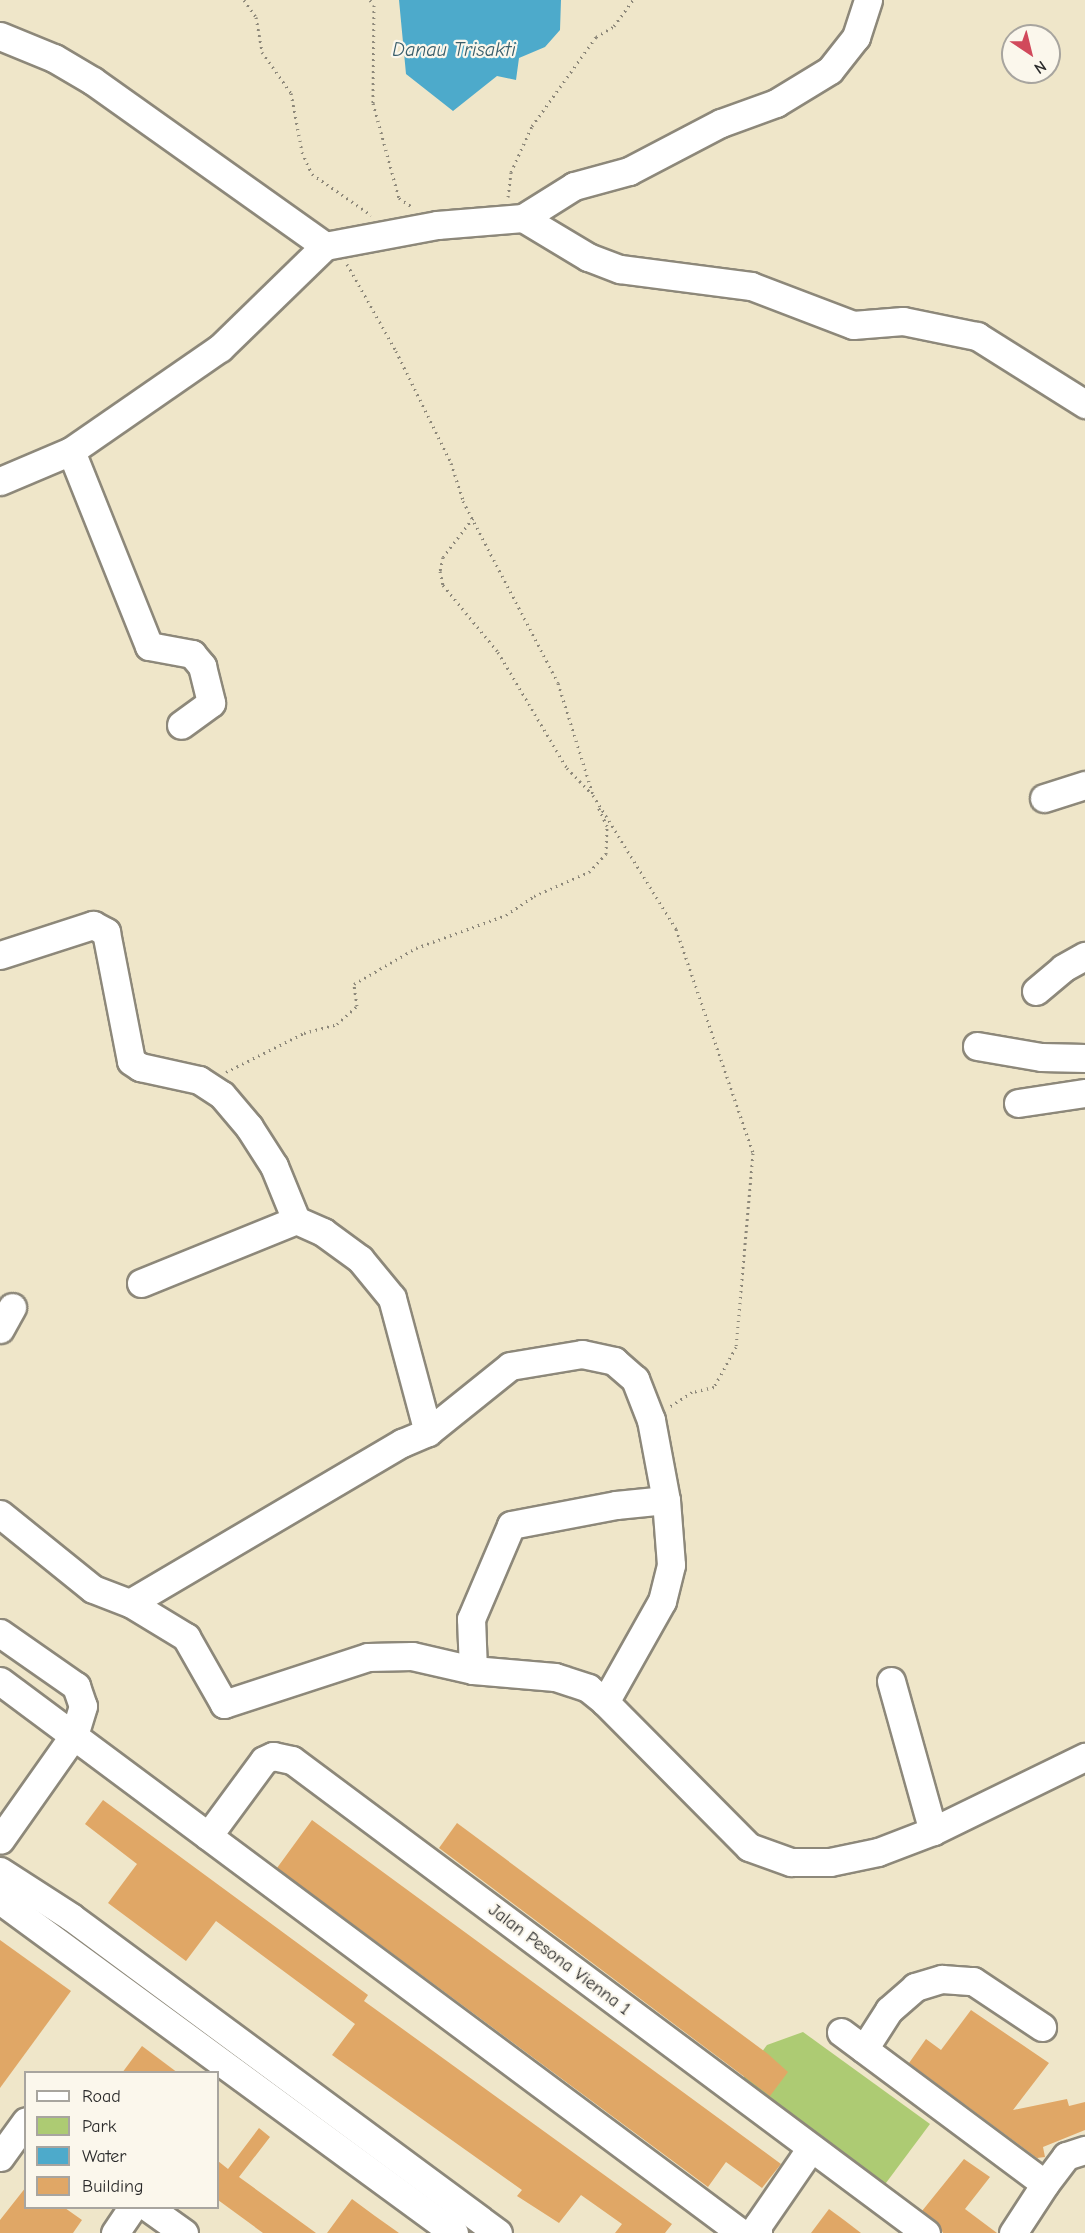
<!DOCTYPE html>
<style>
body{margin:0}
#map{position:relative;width:1085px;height:2233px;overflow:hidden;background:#efe6c9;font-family:"Comic Neue",sans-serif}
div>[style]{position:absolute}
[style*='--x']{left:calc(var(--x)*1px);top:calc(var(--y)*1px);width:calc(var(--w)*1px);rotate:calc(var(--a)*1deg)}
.green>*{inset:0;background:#adcb73}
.water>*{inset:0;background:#4daacb}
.building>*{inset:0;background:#e0a766}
.path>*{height:3px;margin-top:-1.5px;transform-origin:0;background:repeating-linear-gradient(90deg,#8d887a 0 1.5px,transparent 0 6px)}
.roads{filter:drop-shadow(2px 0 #8d887a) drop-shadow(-2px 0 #8d887a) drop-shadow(0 2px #8d887a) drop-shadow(0 -2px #8d887a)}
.minor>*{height:27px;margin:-13.5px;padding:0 13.5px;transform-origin:13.5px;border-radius:13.5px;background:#fff}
span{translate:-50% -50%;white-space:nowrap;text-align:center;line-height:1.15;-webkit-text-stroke:4.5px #fbf7ec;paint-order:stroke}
.street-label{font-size:18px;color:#2b2b2b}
.water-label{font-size:20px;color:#395e6b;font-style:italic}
.legend{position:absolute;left:24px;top:2071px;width:195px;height:138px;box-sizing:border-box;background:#fbf7ec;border:2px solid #a8a59f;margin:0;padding:8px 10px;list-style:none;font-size:18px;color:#2b2b2b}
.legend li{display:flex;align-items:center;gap:12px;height:30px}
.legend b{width:30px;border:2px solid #a8a59f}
.north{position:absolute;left:1001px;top:24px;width:60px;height:60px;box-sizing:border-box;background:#fbf7ec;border:2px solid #a8a59f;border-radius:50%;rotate:145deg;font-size:16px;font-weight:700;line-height:24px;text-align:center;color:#2b2b2b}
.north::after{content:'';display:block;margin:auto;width:21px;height:27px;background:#d1495b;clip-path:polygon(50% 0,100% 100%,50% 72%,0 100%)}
</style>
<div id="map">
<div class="green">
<i style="clip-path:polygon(803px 2032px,930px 2124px,874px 2199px,732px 2093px,767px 2045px)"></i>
</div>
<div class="water">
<i style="clip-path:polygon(399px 0,561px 0,560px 30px,545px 47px,519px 58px,516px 80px,497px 76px,453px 111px,406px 74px)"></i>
</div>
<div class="building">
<i style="clip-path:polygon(103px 1800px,368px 1995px,364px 2001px,672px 2224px,665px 2233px,615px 2233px,622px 2224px,581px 2195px,559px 2223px,517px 2196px,522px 2190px,332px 2055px,355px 2024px,216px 1921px,186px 1961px,108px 1903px,137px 1864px,85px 1824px)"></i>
<i style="clip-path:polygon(312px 1820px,781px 2164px,762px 2188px,726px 2162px,708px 2187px,277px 1868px)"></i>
<i style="clip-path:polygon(457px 1823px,768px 2054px,788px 2072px,770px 2096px,439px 1848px)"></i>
<i style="clip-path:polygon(0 1940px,71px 1991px,0 2088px)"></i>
<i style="clip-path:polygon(971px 2010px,1049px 2063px,1013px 2110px,1067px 2099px,1069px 2106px,1085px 2102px,1085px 2130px,1043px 2147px,1045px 2157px,1037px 2158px,909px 2063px,926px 2039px,941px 2050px)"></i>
<i style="clip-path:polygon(142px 2046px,178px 2073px,122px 2073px)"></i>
<i style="clip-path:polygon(259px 2128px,270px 2137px,239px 2177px,316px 2233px,263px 2233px,218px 2200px,218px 2161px,228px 2169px)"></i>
<i style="clip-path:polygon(964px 2159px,990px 2177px,965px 2209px,997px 2233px,943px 2233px,936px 2221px,922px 2211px)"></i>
<i style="clip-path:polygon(26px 2187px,26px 2208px,65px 2208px,82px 2220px,73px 2233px,0 2233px,0 2220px)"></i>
<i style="clip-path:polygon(352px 2199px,375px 2216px,399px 2233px,327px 2233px)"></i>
<i style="clip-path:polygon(829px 2209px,844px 2220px,861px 2233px,811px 2233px)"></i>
</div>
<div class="path">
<i style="--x:244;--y:0;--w:21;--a:55"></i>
<i style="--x:256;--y:17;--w:36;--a:80"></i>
<i style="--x:262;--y:52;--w:50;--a:54.7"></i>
<i style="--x:291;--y:93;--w:60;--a:79.4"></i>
<i style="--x:302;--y:152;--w:24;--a:66"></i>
<i style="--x:312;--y:174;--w:72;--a:34.8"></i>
<i style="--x:370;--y:0;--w:6;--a:51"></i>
<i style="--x:374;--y:5;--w:98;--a:90.6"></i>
<i style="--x:373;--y:103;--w:98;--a:74.7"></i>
<i style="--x:399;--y:198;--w:14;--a:34"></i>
<i style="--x:508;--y:197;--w:25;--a:-83"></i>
<i style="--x:511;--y:172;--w:51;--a:-65.5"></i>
<i style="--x:532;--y:126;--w:110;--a:-54.3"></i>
<i style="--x:596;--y:37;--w:21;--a:-31"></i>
<i style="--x:614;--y:26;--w:32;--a:-54"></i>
<i style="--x:347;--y:264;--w:100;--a:60.6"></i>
<i style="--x:396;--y:351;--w:125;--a:63.8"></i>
<i style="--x:451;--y:463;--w:40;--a:72"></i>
<i style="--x:463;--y:501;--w:205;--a:62.4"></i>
<i style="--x:558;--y:683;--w:117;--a:72.6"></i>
<i style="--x:593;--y:795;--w:158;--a:58.2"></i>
<i style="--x:676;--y:929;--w:237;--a:71"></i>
<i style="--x:753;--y:1153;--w:195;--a:95"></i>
<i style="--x:736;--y:1347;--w:46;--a:118.8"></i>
<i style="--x:714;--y:1387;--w:23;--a:167"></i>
<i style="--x:692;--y:1392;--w:27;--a:147"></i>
<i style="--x:473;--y:518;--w:49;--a:127.6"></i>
<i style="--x:443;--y:557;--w:14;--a:102"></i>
<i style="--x:440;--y:571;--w:14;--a:78"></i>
<i style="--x:443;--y:585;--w:87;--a:50.6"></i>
<i style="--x:498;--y:652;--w:135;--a:59.3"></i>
<i style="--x:567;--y:768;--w:35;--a:46"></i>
<i style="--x:226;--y:1072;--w:87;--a:-26.6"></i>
<i style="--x:304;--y:1033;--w:34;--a:-15"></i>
<i style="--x:337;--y:1024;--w:27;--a:-42"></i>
<i style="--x:357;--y:1006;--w:22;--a:-98"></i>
<i style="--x:354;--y:984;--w:72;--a:-30.1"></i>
<i style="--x:416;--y:948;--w:96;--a:-20.1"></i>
<i style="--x:506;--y:915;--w:34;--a:-34"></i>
<i style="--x:534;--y:896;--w:60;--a:-23.6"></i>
<i style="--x:589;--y:872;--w:25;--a:-47"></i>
<i style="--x:606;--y:854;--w:28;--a:-88"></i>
<i style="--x:607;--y:826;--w:21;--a:-115"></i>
</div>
<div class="roads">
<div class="minor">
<i style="--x:0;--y:36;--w:58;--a:22.2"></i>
<i style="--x:54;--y:58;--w:45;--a:30.5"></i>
<i style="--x:93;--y:81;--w:285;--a:35.4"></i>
<i style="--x:523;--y:218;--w:76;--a:31"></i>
<i style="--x:588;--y:257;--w:34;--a:21"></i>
<i style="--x:620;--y:269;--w:132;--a:7.4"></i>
<i style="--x:751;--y:286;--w:109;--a:20.9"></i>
<i style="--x:853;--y:325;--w:50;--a:-4.6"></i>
<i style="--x:903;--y:321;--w:76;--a:11.5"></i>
<i style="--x:977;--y:336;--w:128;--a:32.2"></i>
<i style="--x:71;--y:451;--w:210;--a:68.2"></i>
<i style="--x:149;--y:646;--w:44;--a:10.5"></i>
<i style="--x:192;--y:654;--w:16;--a:50"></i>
<i style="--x:202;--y:666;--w:38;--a:76"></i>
<i style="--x:211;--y:703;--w:37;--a:144"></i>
<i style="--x:0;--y:481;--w:77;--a:-22.9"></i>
<i style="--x:71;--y:451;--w:181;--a:-34.7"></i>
<i style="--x:220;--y:348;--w:146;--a:-44.2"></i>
<i style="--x:325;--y:246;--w:114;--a:-10.6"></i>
<i style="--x:437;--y:225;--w:86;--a:-4.7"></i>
<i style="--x:523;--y:218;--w:60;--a:-32.1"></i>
<i style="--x:574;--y:186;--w:57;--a:-15.3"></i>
<i style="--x:629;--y:171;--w:104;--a:-27.6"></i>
<i style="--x:721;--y:123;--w:59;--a:-20"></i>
<i style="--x:776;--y:103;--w:63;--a:-31.4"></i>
<i style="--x:830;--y:70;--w:42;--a:-51.8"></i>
<i style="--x:856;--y:37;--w:39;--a:-72"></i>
<i style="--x:1044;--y:798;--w:43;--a:-17.6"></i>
<i style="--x:0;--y:955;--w:98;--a:-17.9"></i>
<i style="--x:93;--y:925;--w:15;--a:28"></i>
<i style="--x:106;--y:932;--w:131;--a:79"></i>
<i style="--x:131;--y:1061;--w:11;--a:34"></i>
<i style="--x:140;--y:1067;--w:60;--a:12.4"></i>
<i style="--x:199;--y:1080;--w:27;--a:33"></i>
<i style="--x:222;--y:1095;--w:42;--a:49.8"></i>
<i style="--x:249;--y:1127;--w:46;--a:57.3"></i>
<i style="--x:274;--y:1166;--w:58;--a:67.8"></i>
<i style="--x:1036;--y:991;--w:35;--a:-40"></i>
<i style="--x:1063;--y:968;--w:25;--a:-29"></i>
<i style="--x:977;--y:1046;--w:65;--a:9.8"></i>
<i style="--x:1041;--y:1057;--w:44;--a:1.3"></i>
<i style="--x:1018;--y:1103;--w:68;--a:-8.5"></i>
<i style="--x:141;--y:1283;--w:167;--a:-22.1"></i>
<i style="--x:296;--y:1220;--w:30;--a:24"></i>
<i style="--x:323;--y:1232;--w:46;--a:36.1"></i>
<i style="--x:360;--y:1259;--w:50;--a:50.6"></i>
<i style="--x:392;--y:1298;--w:139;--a:75"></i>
<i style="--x:0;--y:1329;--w:25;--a:-61"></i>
<i style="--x:0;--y:1514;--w:119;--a:38.9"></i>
<i style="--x:93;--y:1589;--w:40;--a:21"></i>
<i style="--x:130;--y:1603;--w:66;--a:31.3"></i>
<i style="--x:186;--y:1637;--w:77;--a:60.4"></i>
<i style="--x:224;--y:1704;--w:151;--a:-18.1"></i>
<i style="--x:368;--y:1657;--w:44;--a:-1.3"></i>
<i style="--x:412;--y:1656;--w:63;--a:12.9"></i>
<i style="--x:473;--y:1670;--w:82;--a:4.9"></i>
<i style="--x:555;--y:1677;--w:35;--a:18"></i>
<i style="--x:588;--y:1688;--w:22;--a:39"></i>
<i style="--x:605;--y:1702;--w:204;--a:45.2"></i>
<i style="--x:749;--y:1847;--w:45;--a:19.7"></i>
<i style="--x:791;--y:1862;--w:39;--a:0"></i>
<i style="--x:830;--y:1862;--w:49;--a:-11.8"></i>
<i style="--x:878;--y:1852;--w:59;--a:-20.9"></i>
<i style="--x:933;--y:1831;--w:169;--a:-26"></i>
<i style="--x:130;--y:1603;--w:316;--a:-30.5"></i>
<i style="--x:402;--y:1443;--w:28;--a:-23"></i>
<i style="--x:428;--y:1432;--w:105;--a:-38.8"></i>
<i style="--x:510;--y:1366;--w:73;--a:-9.5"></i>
<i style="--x:582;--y:1354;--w:33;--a:12"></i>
<i style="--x:614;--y:1361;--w:28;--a:41"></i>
<i style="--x:635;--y:1379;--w:44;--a:68.7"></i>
<i style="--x:651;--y:1420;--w:81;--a:79.4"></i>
<i style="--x:666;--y:1500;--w:65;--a:85.6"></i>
<i style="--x:671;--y:1565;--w:37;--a:104"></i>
<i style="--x:662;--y:1601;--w:116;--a:119.4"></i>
<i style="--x:0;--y:1633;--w:93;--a:34.9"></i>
<i style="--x:76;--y:1686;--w:21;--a:71"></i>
<i style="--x:83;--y:1706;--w:30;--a:107"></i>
<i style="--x:74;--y:1735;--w:128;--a:125.2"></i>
<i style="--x:473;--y:1670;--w:51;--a:-92.2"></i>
<i style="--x:471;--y:1619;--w:102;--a:-66.9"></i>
<i style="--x:511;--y:1525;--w:107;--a:-10.8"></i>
<i style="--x:616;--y:1505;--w:50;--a:-5.7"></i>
<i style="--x:0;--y:1681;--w:924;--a:36.68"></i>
<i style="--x:891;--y:1681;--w:156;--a:74.4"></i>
<i style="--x:208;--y:1836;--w:94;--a:-53.6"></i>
<i style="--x:264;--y:1760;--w:10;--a:-24"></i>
<i style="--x:273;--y:1756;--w:19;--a:12"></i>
<i style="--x:292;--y:1760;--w:791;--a:36.73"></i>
<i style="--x:0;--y:1871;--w:85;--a:32.9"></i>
<i style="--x:71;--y:1917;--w:531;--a:36.5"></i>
<i style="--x:0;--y:1900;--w:563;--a:36.26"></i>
<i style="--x:841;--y:2032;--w:254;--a:36.7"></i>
<i style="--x:1045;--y:2184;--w:35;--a:-53"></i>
<i style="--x:1066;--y:2156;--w:20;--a:-18"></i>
<i style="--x:864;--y:2049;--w:46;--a:-57.3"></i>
<i style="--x:889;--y:2010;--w:35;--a:-41"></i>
<i style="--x:915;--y:1987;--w:28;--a:-17"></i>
<i style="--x:942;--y:1979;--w:31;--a:4"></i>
<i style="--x:973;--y:1981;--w:83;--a:33.7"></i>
<i style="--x:0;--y:2157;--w:44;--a:-54.2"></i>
<i style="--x:149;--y:2208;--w:43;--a:35.5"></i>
<i style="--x:115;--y:2233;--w:30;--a:-56"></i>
<i style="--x:758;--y:2233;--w:8;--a:-90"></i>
<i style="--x:758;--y:2225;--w:93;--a:-55.5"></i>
<i style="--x:1013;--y:2233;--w:59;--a:-56.9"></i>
</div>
</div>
<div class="street-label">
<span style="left:559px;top:1960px;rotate:37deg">Jalan Pesona Vienna 1</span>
</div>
<div class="water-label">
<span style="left:454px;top:49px">Danau Trisakti</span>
</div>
<ul class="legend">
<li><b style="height:8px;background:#fff"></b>Road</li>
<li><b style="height:16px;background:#adcb73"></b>Park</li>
<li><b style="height:16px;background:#4daacb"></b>Water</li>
<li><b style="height:16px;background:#e0a766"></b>Building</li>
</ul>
<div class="north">N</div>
</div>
